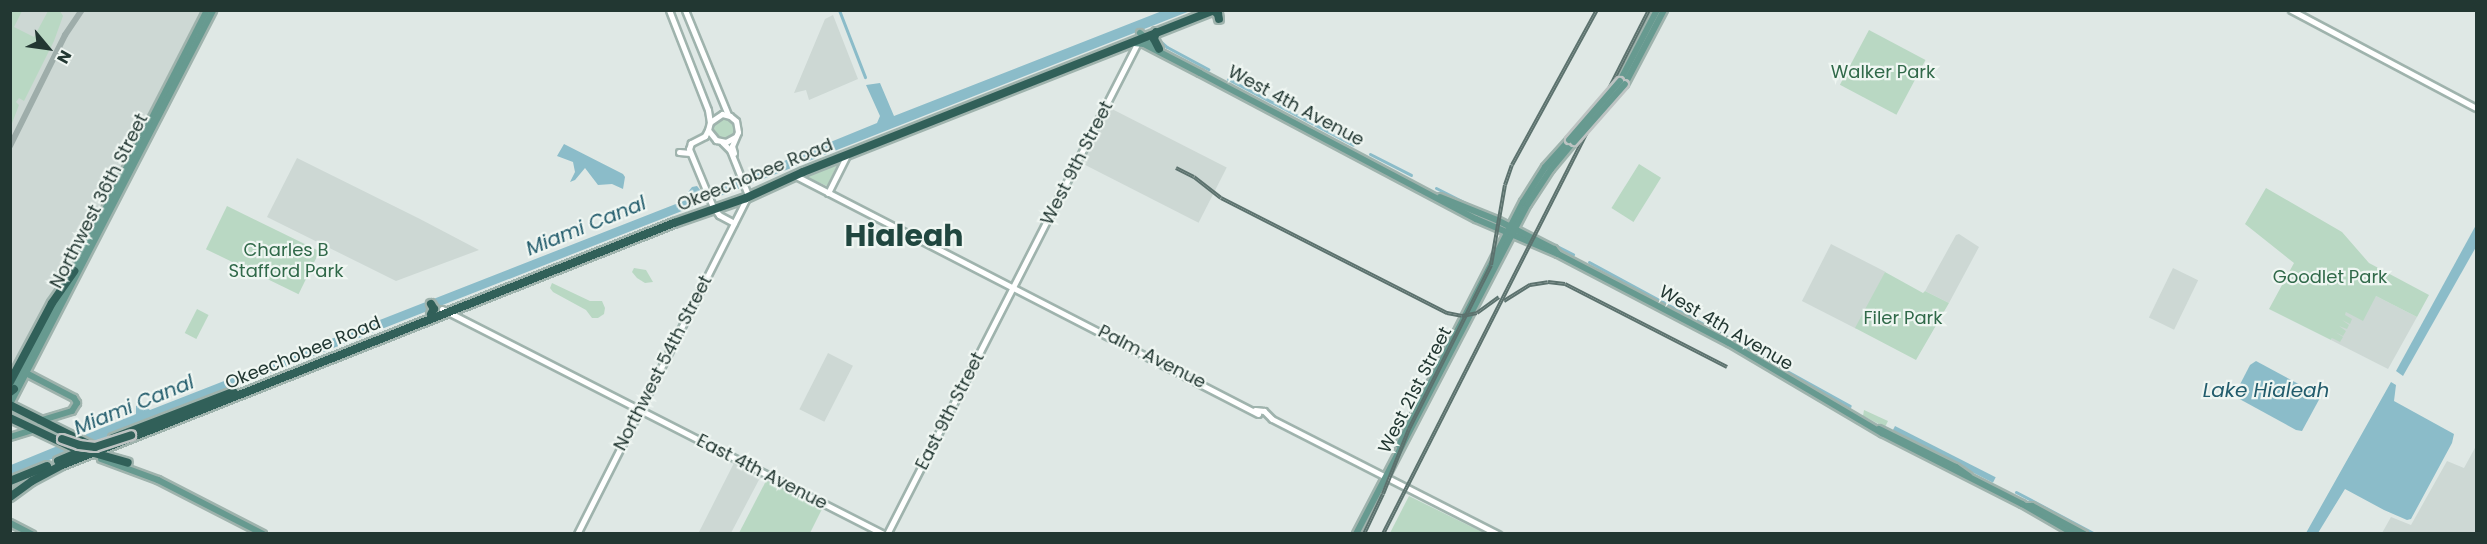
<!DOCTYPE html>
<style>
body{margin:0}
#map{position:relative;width:2487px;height:544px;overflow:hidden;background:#dfe8e5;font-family:Poppins,sans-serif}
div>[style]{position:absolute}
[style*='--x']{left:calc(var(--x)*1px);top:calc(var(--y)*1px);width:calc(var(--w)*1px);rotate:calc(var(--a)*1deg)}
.built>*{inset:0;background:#cdd8d4;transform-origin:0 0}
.green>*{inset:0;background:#b9d8c3;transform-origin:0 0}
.round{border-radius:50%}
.water>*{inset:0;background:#8bbcc9;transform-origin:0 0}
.canal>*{height:3px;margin:-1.5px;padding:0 1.5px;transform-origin:1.5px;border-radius:1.5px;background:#8bbcc9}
.taxiway>*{height:6px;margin:-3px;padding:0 3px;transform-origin:3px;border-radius:3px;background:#9eadaa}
.roads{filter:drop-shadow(2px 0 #9fb3ad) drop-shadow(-2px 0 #9fb3ad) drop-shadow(0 2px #9fb3ad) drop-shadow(0 -2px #9fb3ad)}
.secondary>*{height:5px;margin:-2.5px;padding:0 2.5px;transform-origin:2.5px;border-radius:2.5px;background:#fff}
.primary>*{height:6px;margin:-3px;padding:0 3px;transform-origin:3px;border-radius:3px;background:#679a90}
.highway>*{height:8px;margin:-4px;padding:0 4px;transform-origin:4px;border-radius:4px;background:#316059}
.rail>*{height:4px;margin-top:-2px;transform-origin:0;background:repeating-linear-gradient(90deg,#eff6f2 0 4.5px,#5c726e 0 9px);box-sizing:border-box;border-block:2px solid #5c726e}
.bridges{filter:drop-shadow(2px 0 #bdc3c2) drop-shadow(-2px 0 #bdc3c2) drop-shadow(0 2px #bdc3c2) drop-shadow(0 -2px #bdc3c2)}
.primary-bridge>*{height:6px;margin:-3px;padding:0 3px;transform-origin:3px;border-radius:3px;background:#679a90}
.highway-bridge>*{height:8px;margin:-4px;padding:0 4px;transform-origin:4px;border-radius:4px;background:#316059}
span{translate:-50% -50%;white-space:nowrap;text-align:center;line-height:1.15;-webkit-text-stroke:4.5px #eff6f2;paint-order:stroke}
.park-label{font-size:18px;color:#306949}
.street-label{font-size:18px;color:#223732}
.water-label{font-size:20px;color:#225c6c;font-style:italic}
.town-label{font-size:30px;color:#20463f;font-weight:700}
.frame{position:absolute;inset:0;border:12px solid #223732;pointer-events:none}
.north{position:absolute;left:18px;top:18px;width:60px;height:60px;-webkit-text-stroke:4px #eff6f2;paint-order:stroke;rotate:119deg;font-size:16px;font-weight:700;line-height:24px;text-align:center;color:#223732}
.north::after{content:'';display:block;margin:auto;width:21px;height:27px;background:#223732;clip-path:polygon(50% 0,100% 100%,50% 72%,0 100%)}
</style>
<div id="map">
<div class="built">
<i style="clip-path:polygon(11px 11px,204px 11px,78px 256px,52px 297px,11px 377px)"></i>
<i style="clip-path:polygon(833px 15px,858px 79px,809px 100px,806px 90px,794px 93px,825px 19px)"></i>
<i style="left:1110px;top:108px;width:131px;height:62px;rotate:27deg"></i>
<i style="clip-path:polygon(297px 158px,420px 219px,479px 250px,396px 281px,267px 217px)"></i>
<i style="clip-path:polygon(1959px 234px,1979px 247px,1949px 303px,1925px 291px,1956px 235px)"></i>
<i style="left:1831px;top:244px;width:61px;height:64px;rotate:27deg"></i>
<i style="left:2173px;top:268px;width:28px;height:55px;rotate:26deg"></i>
<i style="clip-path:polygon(2376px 296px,2417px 317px,2388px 369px,2331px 340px,2346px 312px)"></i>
<i style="left:828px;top:353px;width:28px;height:63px;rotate:27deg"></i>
<i style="clip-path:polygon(2476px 446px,2475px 533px,2382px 533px,2391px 517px,2411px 525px,2447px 461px,2464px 468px)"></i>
<i style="clip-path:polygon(735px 461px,761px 476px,731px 533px,698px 534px)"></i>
</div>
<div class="green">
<i style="clip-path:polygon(10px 11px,22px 11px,14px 27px,34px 37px,48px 11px,60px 11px,63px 16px,54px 41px,24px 101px,19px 98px,16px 102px,19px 105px,11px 126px)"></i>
<i style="left:1869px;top:30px;width:64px;height:62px;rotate:28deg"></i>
<i class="round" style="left:712px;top:117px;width:24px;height:24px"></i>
<i style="clip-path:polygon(839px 161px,827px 186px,804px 176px,804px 175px)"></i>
<i style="left:1639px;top:164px;width:26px;height:52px;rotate:32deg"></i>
<i style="clip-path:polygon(2266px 188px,2342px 232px,2369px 263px,2429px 295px,2417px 317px,2376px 296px,2363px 321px,2346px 312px,2345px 315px,2352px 319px,2350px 324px,2342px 320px,2349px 325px,2347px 329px,2339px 326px,2346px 331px,2343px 336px,2335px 332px,2343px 337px,2340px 342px,2332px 338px,2331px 340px,2269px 309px,2294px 263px,2245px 224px)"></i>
<i style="left:227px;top:206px;width:103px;height:48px;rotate:26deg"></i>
<i style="clip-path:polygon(634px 268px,646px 270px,653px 282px,645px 283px,637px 278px,632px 272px)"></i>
<i style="clip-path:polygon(1885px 272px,1923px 293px,1925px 291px,1949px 303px,1916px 360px,1855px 328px)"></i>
<i style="clip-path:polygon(552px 283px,590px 301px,602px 301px,605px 308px,604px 314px,598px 318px,592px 318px,586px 310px,553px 292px,550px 288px)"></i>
<i style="left:197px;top:309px;width:13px;height:27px;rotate:27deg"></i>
<i style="clip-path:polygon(1864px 410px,1888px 421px,1885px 427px,1863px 416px)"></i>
<i style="clip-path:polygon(767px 479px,823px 507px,810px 533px,739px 533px)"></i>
<i style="clip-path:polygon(1409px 496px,1484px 533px,1390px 533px)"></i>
</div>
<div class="water">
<i style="clip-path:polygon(1162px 11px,1190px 11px,11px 475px,11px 465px,136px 414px,136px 406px,142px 404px,150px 410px,686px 200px,688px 192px,692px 187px,697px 186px,701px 191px,713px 190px,877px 123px,880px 116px,866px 85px,880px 83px,894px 116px)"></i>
<i style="clip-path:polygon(564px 144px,623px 174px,625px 177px,623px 189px,612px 184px,598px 185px,585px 168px,575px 180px,570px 182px,575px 172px,573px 162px,557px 156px)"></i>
<i style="clip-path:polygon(2476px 225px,2476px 247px,2403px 376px,2396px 371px)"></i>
<i style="clip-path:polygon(2256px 361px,2321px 396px,2302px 431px,2296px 430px,2234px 396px,2250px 365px)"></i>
<i style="clip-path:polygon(2391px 382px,2396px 385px,2394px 401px,2454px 434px,2452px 443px,2411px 519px,2407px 520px,2384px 510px,2345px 489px,2318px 533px,2306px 533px)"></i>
<i style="left:1895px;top:426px;width:113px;height:6px;rotate:27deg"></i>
</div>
<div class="canal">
<i style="--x:839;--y:10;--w:72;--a:68.8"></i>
<i style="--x:1158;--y:39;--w:12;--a:42"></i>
<i style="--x:1167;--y:47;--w:47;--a:28.2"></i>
<i style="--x:1228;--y:79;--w:141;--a:27.8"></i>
<i style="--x:1370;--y:154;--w:46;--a:27.1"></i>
<i style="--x:1436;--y:188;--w:35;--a:27"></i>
<i style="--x:1549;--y:242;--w:27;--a:27"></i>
<i style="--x:1589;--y:262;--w:189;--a:28.5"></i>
<i style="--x:1785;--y:370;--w:74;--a:29"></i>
<i style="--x:2016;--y:492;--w:89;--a:28"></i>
</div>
<div class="taxiway">
<i style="--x:10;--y:146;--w:124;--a:-63.6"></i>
<i style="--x:65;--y:35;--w:30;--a:-56"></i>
</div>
<div class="roads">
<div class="secondary">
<i style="--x:669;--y:10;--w:107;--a:68.7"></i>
<i style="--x:708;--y:110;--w:12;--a:81"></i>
<i style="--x:685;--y:10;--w:113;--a:67.7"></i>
<i style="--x:2291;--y:10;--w:209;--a:27.9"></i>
<i style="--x:708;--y:130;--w:7;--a:117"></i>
<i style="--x:705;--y:136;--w:16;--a:153"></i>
<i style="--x:691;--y:143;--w:6;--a:108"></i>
<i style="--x:689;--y:149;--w:63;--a:67.5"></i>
<i style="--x:713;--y:207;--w:10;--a:53"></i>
<i style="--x:719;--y:215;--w:17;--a:28"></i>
<i style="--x:679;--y:152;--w:11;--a:5"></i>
<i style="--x:734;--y:153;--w:7;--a:-106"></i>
<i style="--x:732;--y:146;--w:15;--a:-67"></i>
<i style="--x:738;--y:132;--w:11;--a:-100"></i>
<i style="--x:736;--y:121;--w:8;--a:-140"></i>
<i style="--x:730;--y:116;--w:8;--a:-166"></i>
<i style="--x:722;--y:114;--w:14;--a:146"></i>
<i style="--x:710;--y:122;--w:8;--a:104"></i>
<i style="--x:708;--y:130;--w:13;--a:51"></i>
<i style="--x:716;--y:140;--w:10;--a:11"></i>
<i style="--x:726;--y:142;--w:10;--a:-29"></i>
<i style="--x:794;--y:175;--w:522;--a:27.25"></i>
<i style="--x:828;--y:193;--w:42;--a:-63.4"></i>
<i style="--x:442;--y:309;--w:496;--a:27"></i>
<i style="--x:1255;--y:410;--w:9;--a:6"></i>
<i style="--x:1264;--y:411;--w:11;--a:45"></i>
<i style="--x:1272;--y:419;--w:254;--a:27"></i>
<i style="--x:577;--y:534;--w:380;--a:-63.2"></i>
<i style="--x:748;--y:195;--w:48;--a:-111.8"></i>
<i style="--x:730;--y:150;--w:11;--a:-135"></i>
<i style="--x:887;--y:534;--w:555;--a:-62.97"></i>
</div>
<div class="primary">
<i style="--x:1140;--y:33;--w:20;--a:41"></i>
<i style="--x:1134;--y:43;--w:10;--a:6"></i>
<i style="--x:1144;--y:44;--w:63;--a:27.4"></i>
<i style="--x:1200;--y:73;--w:312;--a:27.9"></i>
<i style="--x:1476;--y:219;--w:89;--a:23.1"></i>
<i style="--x:1620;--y:81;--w:80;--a:-62.5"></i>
<i style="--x:1625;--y:84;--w:84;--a:-62.2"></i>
<i style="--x:1440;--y:197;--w:61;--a:22"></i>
<i style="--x:1497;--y:220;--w:64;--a:27"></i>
<i style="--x:1554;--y:249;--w:6;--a:51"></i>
<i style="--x:1558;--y:254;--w:193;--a:27.5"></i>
<i style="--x:1729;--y:343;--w:178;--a:30.5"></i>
<i style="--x:1882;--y:433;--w:157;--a:26.9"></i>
<i style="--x:2022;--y:504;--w:60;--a:30"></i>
<i style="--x:72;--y:274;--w:297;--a:-62.9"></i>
<i style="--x:26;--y:373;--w:54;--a:27.5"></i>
<i style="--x:74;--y:398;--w:6;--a:59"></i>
<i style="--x:77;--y:403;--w:9;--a:122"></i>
<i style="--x:72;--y:411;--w:34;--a:163"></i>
<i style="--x:15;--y:387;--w:106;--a:-63.2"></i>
<i style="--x:10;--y:404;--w:443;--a:-62.7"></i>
<i style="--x:1879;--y:429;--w:86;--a:26.3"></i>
<i style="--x:1956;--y:467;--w:16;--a:35"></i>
<i style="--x:10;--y:437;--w:24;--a:-17"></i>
<i style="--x:1399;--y:445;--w:273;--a:-63"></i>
<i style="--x:1523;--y:202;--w:41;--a:-57.8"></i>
<i style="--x:1545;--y:167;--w:36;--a:-48"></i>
<i style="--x:101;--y:459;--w:61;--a:20.2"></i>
<i style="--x:158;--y:480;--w:118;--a:27.2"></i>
<i style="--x:2027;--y:506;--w:5;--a:0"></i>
<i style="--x:2032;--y:506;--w:59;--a:28.3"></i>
<i style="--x:10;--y:523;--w:25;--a:27"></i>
<i style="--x:1356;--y:534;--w:372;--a:-62.5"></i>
<i style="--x:1528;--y:204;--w:42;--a:-56.7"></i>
<i style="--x:1551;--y:169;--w:35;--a:-50"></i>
</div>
<div class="highway">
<i style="--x:1214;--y:11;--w:5;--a:37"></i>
<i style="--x:1218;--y:14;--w:5;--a:79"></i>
<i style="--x:1156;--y:32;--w:7;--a:106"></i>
<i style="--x:1154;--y:39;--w:11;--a:63"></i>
<i style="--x:431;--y:314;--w:6;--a:-59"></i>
<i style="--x:434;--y:309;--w:6;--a:-121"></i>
<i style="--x:10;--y:382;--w:89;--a:-62"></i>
<i style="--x:52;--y:303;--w:39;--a:-55"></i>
<i style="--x:10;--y:392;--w:5;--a:-37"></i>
<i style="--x:10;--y:405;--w:92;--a:26.6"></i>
<i style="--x:10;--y:418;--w:80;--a:25.3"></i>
<i style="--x:113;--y:438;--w:129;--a:-21"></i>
<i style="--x:94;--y:453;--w:35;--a:16"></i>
<i style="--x:58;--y:461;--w:38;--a:-23"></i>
<i style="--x:10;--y:481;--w:40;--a:-22"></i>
<i style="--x:10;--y:497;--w:27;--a:-36"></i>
<i style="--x:32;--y:481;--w:34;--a:-28"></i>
<i style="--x:62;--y:465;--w:658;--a:-21.58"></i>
<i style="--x:674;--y:223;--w:76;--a:-19.1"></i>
<i style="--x:746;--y:198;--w:63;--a:-24.5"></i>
<i style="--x:803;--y:172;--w:443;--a:-21.5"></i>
</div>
</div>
<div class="rail">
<i style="--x:1176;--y:168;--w:20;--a:27"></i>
<i style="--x:1194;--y:177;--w:34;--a:38"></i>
<i style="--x:1221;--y:198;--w:254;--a:27"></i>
<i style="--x:1447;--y:313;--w:15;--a:11"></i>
<i style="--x:1462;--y:316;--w:15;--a:-11"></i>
<i style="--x:1477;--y:313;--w:27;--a:-36"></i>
<i style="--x:1504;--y:301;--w:31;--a:-32"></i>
<i style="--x:1530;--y:285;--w:18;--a:-9"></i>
<i style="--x:1548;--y:282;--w:17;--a:7"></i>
<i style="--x:1565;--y:284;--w:182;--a:27.1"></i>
<i style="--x:1364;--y:534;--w:44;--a:-64.6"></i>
<i style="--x:1383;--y:494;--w:70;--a:-68.2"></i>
<i style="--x:1409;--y:429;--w:183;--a:-63.4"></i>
<i style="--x:1491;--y:265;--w:81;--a:-80.1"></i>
<i style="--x:1505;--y:185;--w:21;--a:-71"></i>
<i style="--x:1512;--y:165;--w:177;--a:-61.3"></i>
<i style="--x:1383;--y:534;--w:588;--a:-63.09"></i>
</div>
<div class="bridges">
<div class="primary-bridge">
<i style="--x:1569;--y:140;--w:78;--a:-49.2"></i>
<i style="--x:1574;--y:142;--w:77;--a:-48.7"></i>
</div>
<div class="highway-bridge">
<i style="--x:62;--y:439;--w:18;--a:19"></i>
<i style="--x:79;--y:445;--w:16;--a:7"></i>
<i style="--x:95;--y:447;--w:38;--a:-18"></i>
</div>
</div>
<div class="park-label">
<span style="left:1883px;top:72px">Walker Park</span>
<span style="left:286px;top:261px">Charles B<br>Stafford Park</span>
<span style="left:2330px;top:277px">Goodlet Park</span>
<span style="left:1903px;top:318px">Filer Park</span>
</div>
<div class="street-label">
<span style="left:1296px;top:106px;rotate:28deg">West 4th Avenue</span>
<span style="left:1077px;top:163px;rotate:-63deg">West 9th Street</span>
<span style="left:755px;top:175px;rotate:-22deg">Okeechobee Road</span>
<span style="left:99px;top:201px;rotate:-63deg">Northwest 36th Street</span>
<span style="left:1726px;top:328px;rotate:30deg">West 4th Avenue</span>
<span style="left:303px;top:353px;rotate:-22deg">Okeechobee Road</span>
<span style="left:1152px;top:357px;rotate:27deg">Palm Avenue</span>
<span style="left:663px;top:363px;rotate:-63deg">Northwest 54th Street</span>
<span style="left:1415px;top:390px;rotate:-63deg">West 21st Street</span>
<span style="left:950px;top:411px;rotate:-63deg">East 9th Street</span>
<span style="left:762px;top:472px;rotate:27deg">East 4th Avenue</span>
</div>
<div class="water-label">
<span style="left:586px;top:226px;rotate:-22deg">Miami Canal</span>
<span style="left:2266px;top:390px">Lake Hialeah</span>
<span style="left:134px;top:405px;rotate:-22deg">Miami Canal</span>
</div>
<div class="town-label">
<span style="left:904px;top:236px">Hialeah</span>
</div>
<div class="frame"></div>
<div class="north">N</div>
</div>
